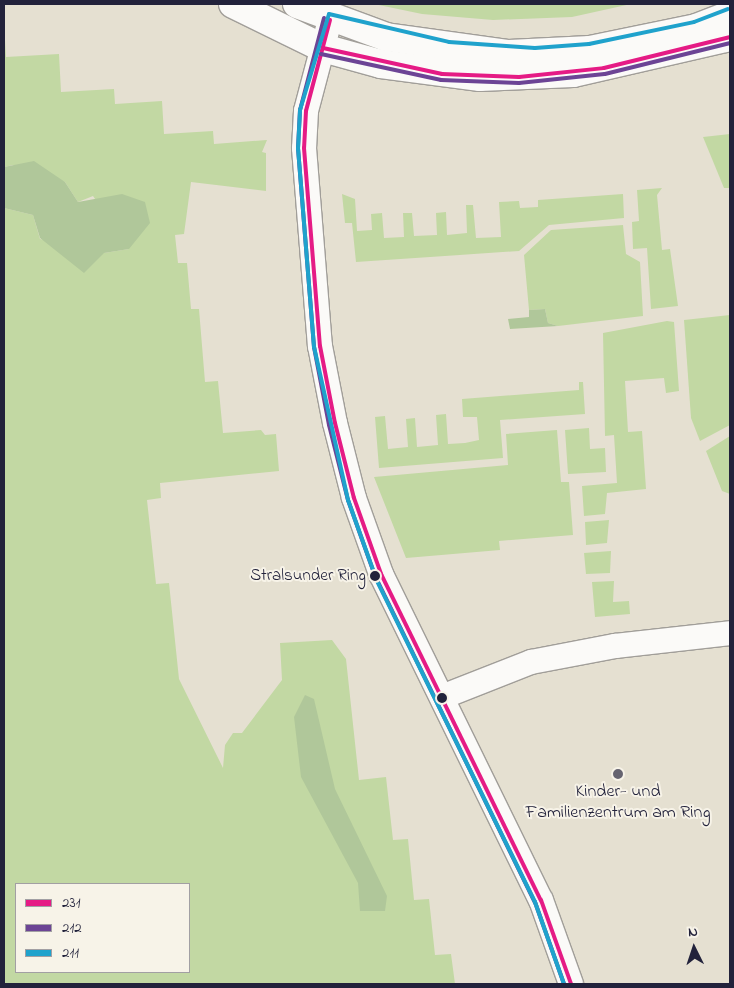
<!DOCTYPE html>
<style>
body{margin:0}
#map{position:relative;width:734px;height:988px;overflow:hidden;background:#e5e0d1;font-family:"Indie Flower",sans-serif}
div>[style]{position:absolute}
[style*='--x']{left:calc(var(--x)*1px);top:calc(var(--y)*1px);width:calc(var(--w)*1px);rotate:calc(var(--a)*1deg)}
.green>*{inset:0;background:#c2d8a3}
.forest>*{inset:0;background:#b0c79a}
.roads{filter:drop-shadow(1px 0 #a19e99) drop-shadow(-1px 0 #a19e99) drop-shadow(0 1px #a19e99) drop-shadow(0 -1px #a19e99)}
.street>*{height:24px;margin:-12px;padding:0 12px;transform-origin:12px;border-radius:12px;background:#fbfaf8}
.secondary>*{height:28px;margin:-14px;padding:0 14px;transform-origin:14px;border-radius:14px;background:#fbfaf8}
.bus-1>*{height:4px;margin:-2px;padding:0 2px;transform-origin:2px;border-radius:2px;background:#e51b85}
.bus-2>*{height:4px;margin:-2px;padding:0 2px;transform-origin:2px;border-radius:2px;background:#6c4495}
.bus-3>*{height:4px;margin:-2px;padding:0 2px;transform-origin:2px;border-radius:2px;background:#1fa2cc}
.dots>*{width:14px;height:14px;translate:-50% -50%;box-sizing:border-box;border:2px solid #f7f3e8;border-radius:50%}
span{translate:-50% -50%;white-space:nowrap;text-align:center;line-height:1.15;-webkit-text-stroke:4px #f7f3e8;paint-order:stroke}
.bus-label{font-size:17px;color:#22223b}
.right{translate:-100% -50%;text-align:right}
.poi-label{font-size:18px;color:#22223b}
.frame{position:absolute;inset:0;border:5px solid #22223b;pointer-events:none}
.legend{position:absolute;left:15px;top:883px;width:175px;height:90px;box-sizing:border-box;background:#f7f3e8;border:1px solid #a29fa3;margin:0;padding:6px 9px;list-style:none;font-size:15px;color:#22223b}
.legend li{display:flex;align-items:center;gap:10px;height:25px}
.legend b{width:25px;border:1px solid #a29fa3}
.north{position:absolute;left:669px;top:923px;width:50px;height:50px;-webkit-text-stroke:4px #f7f3e8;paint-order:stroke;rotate:356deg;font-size:14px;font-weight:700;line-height:20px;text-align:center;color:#22223b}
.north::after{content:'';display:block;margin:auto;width:18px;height:22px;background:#22223b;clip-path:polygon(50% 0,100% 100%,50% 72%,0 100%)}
</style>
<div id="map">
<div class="green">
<i style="clip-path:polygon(374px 4px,631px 4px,572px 17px,493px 20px,422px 14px)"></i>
<i style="clip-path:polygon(evenodd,4px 23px,6px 57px,59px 54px,61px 92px,114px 89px,115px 104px,162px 101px,164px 134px,213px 131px,214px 144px,267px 140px,262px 152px,266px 153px,266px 191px,191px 182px,184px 234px,175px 235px,178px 263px,187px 263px,191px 309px,199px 309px,205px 382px,218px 381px,223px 433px,261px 430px,265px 435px,276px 434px,279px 471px,160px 483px,161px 498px,147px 500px,156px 584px,169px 583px,179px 679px,223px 768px,225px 745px,233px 733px,242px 733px,282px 680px,280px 643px,332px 640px,346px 659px,359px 780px,386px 777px,393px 840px,408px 839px,414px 900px,429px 899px,435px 955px,451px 954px,455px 984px,4px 984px,4px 208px,33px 215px,40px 239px,104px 253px,129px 249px,93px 196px,78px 202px,65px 182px,13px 165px,4px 167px,4px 23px,16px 884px,189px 884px,189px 972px,16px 972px,16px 884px)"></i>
<i style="clip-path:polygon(730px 134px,730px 188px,724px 188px,703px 137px)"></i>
<i style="clip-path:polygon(662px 188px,657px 195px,662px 250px,670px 249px,678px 306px,651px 309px,647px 248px,633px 249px,632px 222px,639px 221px,637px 190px)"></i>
<i style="clip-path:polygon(342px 194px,355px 199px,357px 231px,372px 230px,371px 214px,382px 213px,384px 238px,404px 237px,403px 213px,412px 213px,414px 236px,437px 235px,436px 213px,446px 212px,447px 235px,467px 233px,466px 205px,473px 205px,476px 238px,501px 237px,499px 202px,519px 201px,520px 208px,538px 207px,538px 200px,623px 194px,624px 218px,549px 225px,519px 251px,356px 262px,352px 223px,345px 223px)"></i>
<i style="clip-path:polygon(623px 225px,626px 254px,640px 262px,643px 316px,558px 326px,548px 323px,545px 309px,529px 310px,524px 255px,551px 230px)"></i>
<i style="clip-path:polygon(730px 315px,730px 425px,700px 441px,691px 418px,684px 320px)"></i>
<i style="clip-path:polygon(667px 321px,674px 322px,679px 391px,666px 393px,664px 378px,625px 381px,628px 432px,642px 431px,646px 489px,607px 493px,605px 514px,584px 516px,582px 486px,617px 483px,614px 435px,605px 436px,603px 333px)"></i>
<i style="clip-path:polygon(579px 382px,583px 382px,585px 414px,500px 420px,503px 458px,379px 468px,375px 417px,385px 416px,388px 449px,408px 447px,406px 419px,415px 418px,417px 447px,438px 445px,436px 415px,446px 414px,448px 444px,465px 443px,479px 440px,477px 417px,463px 417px,462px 399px,579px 390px)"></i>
<i style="clip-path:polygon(589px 428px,590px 449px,605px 448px,606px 472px,568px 474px,565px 430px)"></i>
<i style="clip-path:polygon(557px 430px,561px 482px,569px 482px,573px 535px,499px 541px,500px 550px,406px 558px,374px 477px,508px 465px,506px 434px)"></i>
<i style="clip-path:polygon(730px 436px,730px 494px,722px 491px,706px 451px)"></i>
<i style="clip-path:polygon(609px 520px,607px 543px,586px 545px,585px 522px)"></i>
<i style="clip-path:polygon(611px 551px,610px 573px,586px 574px,584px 553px)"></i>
<i style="clip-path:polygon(614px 581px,613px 602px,629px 601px,630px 614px,595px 617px,592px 582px)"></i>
</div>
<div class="forest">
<i style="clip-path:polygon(34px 161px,65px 182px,78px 202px,122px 194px,145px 202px,150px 223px,129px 249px,104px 253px,84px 273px,40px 238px,33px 215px,4px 208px,4px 167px)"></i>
<i style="clip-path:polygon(545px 309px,548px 323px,558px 326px,510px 329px,508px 319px,529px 317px,529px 310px)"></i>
<i style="clip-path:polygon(305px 695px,314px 699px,335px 789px,387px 896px,385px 911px,360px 911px,358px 883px,301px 777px,294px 717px)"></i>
</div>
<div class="roads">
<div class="street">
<i style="--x:330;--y:20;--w:94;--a:104.8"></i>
<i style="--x:306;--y:111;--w:37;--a:93"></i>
<i style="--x:304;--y:148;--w:199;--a:85.4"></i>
<i style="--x:320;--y:346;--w:78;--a:79"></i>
<i style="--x:335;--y:423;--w:77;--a:75.8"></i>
<i style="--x:354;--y:498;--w:81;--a:70.4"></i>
<i style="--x:381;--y:574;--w:363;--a:63.9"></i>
<i style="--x:541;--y:900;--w:89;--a:70.3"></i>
<i style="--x:442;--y:697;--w:96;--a:-21.5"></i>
<i style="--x:531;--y:662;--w:86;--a:-10.8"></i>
<i style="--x:615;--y:646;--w:116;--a:-6.4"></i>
</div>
<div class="secondary">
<i style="--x:233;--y:4;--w:100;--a:26.1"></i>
<i style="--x:323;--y:48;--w:60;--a:15.4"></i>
<i style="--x:381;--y:64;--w:100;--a:7.5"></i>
<i style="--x:480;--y:77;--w:93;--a:-2.5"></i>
<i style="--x:573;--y:73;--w:161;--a:-12.9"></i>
<i style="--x:297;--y:4;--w:95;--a:20.3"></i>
<i style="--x:386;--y:37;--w:124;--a:7.9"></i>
<i style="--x:509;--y:54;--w:81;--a:-2.8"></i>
<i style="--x:590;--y:50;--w:108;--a:-11.7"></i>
<i style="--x:696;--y:28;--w:36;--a:-21"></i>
</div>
</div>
<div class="bus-1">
<i style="--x:330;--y:20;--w:94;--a:104.8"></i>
<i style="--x:306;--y:111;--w:37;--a:93"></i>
<i style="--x:304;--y:148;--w:199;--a:85.4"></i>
<i style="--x:320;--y:346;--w:78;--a:79"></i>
<i style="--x:335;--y:423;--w:77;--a:75.8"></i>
<i style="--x:354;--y:498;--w:81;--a:70.4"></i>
<i style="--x:381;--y:574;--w:363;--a:63.9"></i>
<i style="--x:541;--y:900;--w:89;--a:70.3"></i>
<i style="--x:323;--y:48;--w:122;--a:12.3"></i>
<i style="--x:442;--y:74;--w:77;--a:2.2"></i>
<i style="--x:519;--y:77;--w:85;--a:-6"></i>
<i style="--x:604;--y:68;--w:130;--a:-13.8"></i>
</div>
<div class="bus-2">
<i style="--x:324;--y:18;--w:95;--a:104.6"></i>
<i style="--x:300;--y:110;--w:38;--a:93"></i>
<i style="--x:298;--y:148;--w:200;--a:85.4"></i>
<i style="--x:314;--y:347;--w:79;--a:79.1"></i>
<i style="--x:329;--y:425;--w:77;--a:75.8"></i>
<i style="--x:348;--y:500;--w:81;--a:70.4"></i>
<i style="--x:375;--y:576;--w:363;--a:63.9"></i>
<i style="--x:535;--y:902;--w:87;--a:70.5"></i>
<i style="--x:321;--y:54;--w:123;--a:12.2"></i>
<i style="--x:441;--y:80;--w:78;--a:2.2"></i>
<i style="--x:519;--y:83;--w:86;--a:-6"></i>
<i style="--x:605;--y:74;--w:129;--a:-13.9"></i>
</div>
<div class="bus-3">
<i style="--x:564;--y:984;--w:87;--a:-109.5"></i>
<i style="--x:535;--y:902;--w:358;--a:-116.2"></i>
<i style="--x:377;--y:581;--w:86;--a:-109.7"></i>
<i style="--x:348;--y:500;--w:157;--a:-102.5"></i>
<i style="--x:314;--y:347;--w:199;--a:-94.6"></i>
<i style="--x:298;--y:149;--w:39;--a:-87"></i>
<i style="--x:300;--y:110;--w:100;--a:-73.2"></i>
<i style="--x:329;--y:14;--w:123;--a:13.1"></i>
<i style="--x:449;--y:42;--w:86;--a:4"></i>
<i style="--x:535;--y:48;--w:54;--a:-4.2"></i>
<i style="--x:589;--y:44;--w:107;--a:-11.8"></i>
<i style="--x:694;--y:22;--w:36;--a:-21"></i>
</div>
<div class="dots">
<i style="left:375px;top:576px;background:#22223b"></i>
<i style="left:442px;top:698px;background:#22223b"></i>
<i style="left:618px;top:774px;background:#666470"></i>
</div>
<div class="bus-label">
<span class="right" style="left:366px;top:576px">Stralsunder Ring</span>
</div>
<div class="poi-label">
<span style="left:618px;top:803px">Kinder- und<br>Familienzentrum am Ring</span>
</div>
<div class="frame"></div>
<ul class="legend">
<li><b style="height:6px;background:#e51b85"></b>231</li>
<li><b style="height:6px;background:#6c4495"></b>212</li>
<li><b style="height:6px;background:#1fa2cc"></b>211</li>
</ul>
<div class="north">N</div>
</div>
